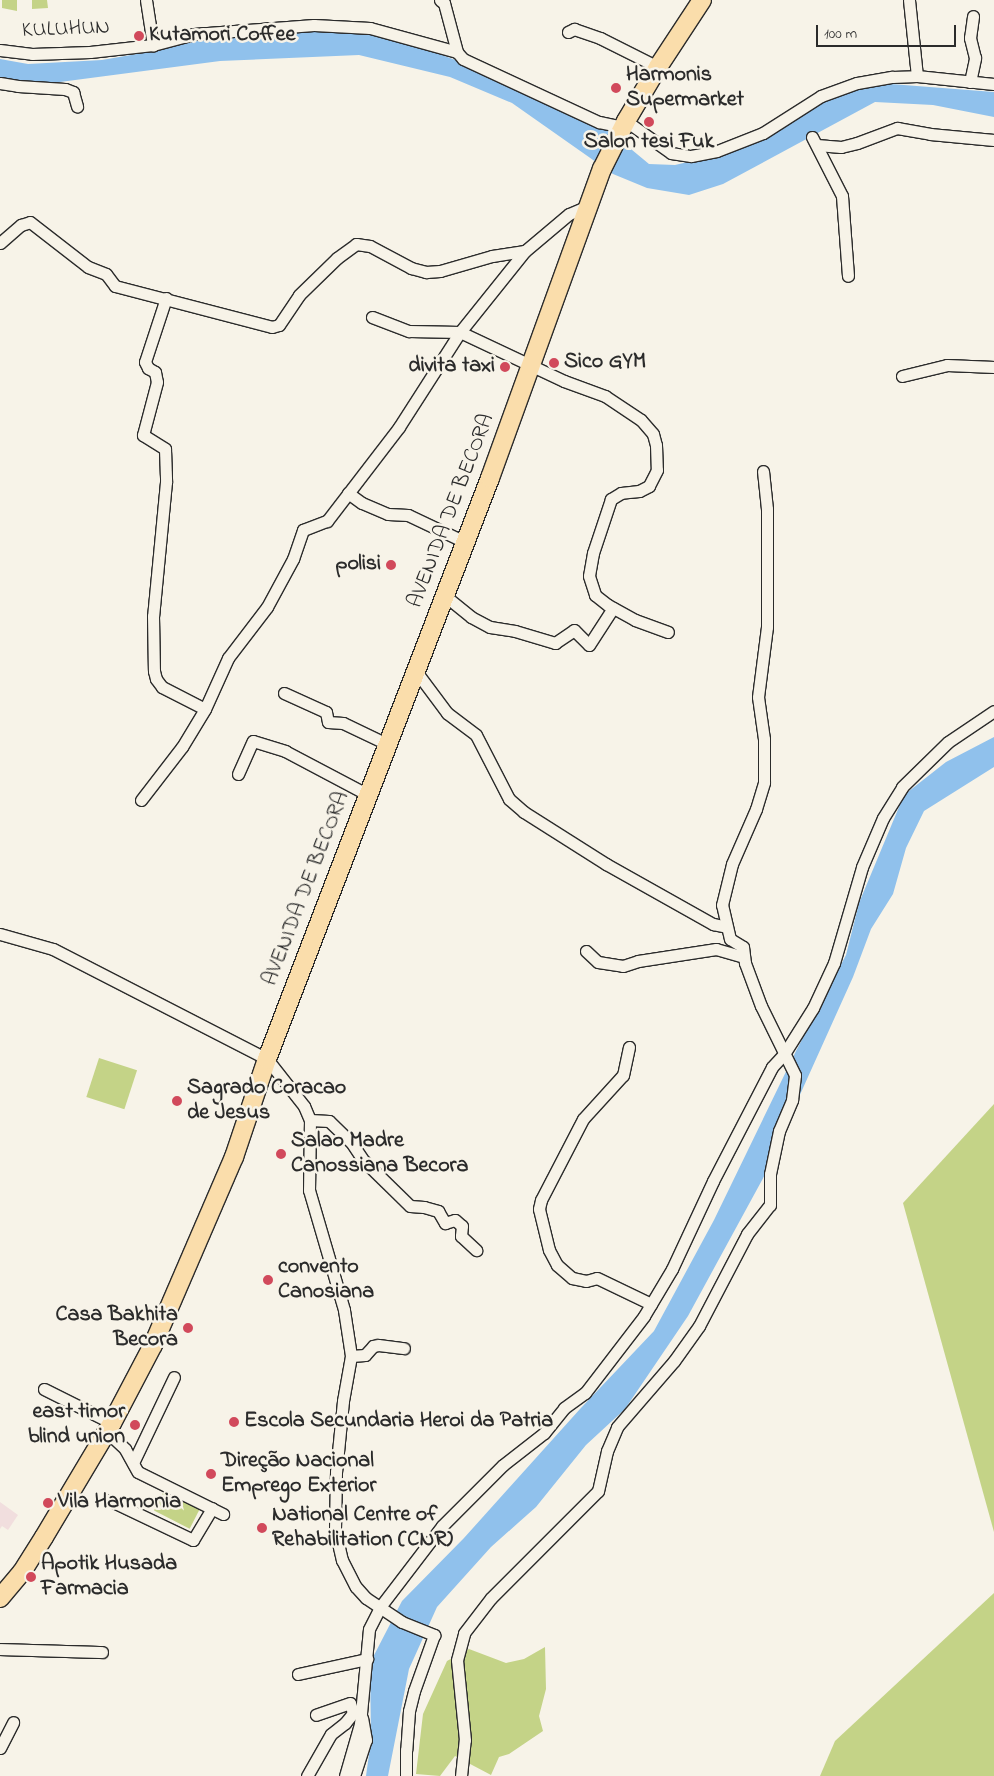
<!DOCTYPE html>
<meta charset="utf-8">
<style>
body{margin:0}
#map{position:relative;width:994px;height:1776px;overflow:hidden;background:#f7f3e8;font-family:"Indie Flower",sans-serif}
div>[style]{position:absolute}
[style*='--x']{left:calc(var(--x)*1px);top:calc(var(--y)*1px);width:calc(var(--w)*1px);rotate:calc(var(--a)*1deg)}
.built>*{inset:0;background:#f1dede}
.green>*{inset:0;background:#c4d387;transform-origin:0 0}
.water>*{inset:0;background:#90c1ec}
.roads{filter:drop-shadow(1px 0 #2b2b2b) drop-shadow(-1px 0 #2b2b2b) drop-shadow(0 1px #2b2b2b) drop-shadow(0 -1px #2b2b2b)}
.street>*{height:11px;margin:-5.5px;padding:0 5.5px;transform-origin:5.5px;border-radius:5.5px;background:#f7f3e8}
.primary>*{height:18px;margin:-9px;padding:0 9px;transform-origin:9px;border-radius:9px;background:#faddab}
.dots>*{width:14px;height:14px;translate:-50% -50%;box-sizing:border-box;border:2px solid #f7f3e8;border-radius:50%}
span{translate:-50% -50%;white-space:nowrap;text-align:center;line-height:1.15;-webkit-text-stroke:5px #f7f3e8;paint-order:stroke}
.street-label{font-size:22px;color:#2b2b2b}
.poi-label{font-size:22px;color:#2b2b2b;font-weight:700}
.left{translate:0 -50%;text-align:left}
.right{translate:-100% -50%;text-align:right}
.scale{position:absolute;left:816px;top:25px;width:140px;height:22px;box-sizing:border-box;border:2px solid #2b2b2b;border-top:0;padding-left:6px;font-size:15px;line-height:18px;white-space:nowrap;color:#2b2b2b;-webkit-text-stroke:4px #f7f3e8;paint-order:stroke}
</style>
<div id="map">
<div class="built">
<i style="clip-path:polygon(0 1502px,18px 1515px,8px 1530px,2px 1526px,0 1529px)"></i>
</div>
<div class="green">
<i style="clip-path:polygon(2px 0,17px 0,17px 11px,2px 8px)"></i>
<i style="clip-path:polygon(32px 0,47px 0,48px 8px,32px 9px)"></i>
<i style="left:99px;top:1058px;width:40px;height:41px;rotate:18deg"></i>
<i style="clip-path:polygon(994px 1104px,994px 1532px,903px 1203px)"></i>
<i style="left:164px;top:1491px;width:40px;height:22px;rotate:27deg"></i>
<i style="clip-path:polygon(994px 1593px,994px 1776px,820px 1776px,835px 1741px)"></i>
<i style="clip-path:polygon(545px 1647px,546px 1689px,539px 1716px,543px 1731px,509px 1754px,499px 1757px,491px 1775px,455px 1756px,440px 1776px,416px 1774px,423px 1714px,447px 1661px,469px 1649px,506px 1663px,524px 1659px)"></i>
</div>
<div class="water">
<i style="clip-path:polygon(309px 29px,374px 33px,423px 48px,469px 65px,584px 122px,608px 130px,649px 164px,675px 165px,721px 154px,759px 141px,839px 93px,891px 84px,994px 92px,994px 117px,933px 105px,875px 102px,723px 184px,689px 195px,647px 188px,613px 174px,512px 103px,450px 77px,359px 55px,220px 61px,60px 82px,33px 83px,0 80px,0 59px,28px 64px,102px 60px,160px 50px,200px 40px)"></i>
<i style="clip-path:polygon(994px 737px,994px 767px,924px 811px,906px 848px,893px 894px,871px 929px,853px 977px,794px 1108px,780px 1147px,688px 1316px,625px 1409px,586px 1445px,536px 1507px,491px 1547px,437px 1607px,409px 1669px,388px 1776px,366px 1776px,371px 1740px,370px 1663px,402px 1601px,464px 1538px,580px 1409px,654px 1331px,714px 1220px,796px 1051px,846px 955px,859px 903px,904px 795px,946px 762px)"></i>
</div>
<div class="roads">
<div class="street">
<i style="--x:146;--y:0;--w:46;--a:81.2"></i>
<i style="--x:440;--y:0;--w:5;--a:37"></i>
<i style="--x:444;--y:3;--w:51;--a:75.1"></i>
<i style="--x:457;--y:52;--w:9;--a:49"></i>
<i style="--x:463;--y:59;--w:150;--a:24.9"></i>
<i style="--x:599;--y:122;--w:24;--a:12"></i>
<i style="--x:909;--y:0;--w:76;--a:84"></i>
<i style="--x:568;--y:32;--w:7;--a:-27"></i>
<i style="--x:574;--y:29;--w:28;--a:19"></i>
<i style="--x:600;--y:38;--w:65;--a:26.6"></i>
<i style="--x:0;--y:50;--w:32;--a:7"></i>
<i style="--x:32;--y:54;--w:58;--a:-2"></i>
<i style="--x:90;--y:52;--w:63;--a:-6.3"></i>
<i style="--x:153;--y:45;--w:42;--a:-15"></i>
<i style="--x:194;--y:34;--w:120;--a:-4.3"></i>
<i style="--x:314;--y:25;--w:56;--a:3.1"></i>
<i style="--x:370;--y:28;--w:90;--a:15.4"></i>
<i style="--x:970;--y:82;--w:25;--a:-78"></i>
<i style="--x:975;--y:58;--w:21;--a:-104"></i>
<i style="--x:970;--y:38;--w:22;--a:-82"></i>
<i style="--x:0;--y:83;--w:18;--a:9"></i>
<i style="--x:18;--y:86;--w:47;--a:3.7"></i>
<i style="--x:65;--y:89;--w:9;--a:21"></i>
<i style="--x:73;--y:92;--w:15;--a:74"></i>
<i style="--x:626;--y:121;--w:55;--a:35.4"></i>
<i style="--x:671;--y:153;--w:20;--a:9"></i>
<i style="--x:691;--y:156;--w:26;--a:-11"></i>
<i style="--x:717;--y:151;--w:49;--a:-21.4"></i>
<i style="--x:763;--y:133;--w:69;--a:-32.5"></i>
<i style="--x:821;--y:96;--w:38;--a:-20"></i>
<i style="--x:857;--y:83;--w:36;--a:-10"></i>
<i style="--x:892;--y:77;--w:25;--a:-2"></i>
<i style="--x:917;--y:76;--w:77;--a:5.9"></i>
<i style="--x:812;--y:137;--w:66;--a:63"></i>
<i style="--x:842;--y:196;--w:80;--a:85.7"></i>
<i style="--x:817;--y:145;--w:24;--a:5"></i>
<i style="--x:841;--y:147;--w:16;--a:-14"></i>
<i style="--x:857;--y:143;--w:43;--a:-20.6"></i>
<i style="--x:897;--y:128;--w:34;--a:10"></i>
<i style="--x:930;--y:134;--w:64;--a:5.4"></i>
<i style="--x:0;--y:243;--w:28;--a:-41"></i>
<i style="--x:21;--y:225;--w:9;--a:-18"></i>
<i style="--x:30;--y:222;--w:73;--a:37.8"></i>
<i style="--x:88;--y:267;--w:19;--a:21"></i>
<i style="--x:106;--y:274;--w:15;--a:53"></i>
<i style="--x:115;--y:286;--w:162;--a:14.6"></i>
<i style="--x:272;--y:327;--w:7;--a:-16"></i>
<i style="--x:279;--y:325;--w:36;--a:-56"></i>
<i style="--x:299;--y:295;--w:53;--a:-44.2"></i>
<i style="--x:337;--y:258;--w:24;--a:-36"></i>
<i style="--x:356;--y:244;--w:14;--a:8"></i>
<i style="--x:370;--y:246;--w:47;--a:28.2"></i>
<i style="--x:411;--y:268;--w:16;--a:15"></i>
<i style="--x:426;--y:272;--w:14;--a:-4"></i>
<i style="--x:440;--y:271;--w:54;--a:-16.1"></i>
<i style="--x:492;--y:256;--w:33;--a:-9"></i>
<i style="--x:166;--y:298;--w:67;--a:108.2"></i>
<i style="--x:145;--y:362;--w:7;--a:63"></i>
<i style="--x:148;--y:368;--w:8;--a:30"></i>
<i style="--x:155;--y:372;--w:10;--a:79"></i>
<i style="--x:157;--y:382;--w:55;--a:104.8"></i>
<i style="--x:143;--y:435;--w:26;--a:32"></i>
<i style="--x:165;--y:449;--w:33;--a:88"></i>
<i style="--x:166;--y:482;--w:135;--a:95.5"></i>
<i style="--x:153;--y:616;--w:55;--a:89"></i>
<i style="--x:154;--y:671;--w:8;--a:76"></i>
<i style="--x:156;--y:679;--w:10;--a:53"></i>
<i style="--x:162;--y:687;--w:48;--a:27.1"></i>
<i style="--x:372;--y:317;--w:40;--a:21"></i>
<i style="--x:409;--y:331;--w:51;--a:1.1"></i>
<i style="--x:460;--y:332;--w:115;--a:25.2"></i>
<i style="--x:564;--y:381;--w:44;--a:20.1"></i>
<i style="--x:605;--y:396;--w:43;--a:33.7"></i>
<i style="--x:641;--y:420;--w:18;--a:49"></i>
<i style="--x:653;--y:434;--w:11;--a:75"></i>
<i style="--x:656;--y:445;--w:25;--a:88"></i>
<i style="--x:657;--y:470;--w:18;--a:117"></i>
<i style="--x:649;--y:486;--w:11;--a:153"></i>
<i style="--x:639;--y:491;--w:18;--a:174"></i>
<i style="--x:621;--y:493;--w:12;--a:149"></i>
<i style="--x:611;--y:499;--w:57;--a:108.4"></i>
<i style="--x:593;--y:553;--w:23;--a:100"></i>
<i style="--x:589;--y:576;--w:20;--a:72"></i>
<i style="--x:595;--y:595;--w:16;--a:38"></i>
<i style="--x:608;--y:605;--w:31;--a:29"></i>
<i style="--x:635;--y:620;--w:35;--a:20"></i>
<i style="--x:902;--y:376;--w:46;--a:-13.7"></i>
<i style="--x:947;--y:365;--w:47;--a:2.4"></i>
<i style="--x:348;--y:493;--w:17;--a:36"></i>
<i style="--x:362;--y:503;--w:28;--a:23"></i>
<i style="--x:388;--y:514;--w:20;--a:3"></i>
<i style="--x:408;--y:515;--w:63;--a:25.3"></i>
<i style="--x:444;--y:595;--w:35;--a:39"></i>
<i style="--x:471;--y:617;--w:21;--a:28"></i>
<i style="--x:490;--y:627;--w:25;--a:9"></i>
<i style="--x:515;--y:631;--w:42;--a:16.7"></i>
<i style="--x:555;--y:643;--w:23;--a:-34"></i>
<i style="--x:574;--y:630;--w:21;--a:45"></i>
<i style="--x:589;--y:645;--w:44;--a:-57"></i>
<i style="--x:415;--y:670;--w:54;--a:53.3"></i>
<i style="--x:447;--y:713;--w:36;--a:37"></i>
<i style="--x:476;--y:735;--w:72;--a:62.7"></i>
<i style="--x:509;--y:799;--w:20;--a:41"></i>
<i style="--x:524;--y:812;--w:97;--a:32.4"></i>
<i style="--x:606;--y:864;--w:123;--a:29.3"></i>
<i style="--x:713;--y:924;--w:14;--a:12"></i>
<i style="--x:284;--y:693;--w:46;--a:24.3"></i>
<i style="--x:326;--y:712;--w:10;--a:79"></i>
<i style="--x:328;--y:722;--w:15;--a:4"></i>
<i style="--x:343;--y:723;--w:49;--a:25.5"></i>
<i style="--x:238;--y:774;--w:36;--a:-66"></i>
<i style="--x:253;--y:741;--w:34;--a:17"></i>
<i style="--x:285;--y:751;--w:94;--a:27.9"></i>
<i style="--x:141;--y:800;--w:67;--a:-52.3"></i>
<i style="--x:182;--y:747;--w:44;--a:-58.8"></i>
<i style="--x:205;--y:709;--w:56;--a:-65.7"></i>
<i style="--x:228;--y:658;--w:64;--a:-52.6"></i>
<i style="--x:267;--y:607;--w:55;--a:-61.6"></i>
<i style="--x:293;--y:559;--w:31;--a:-71"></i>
<i style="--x:303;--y:530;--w:26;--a:-21"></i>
<i style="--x:327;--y:521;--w:118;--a:-52.5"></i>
<i style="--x:399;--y:427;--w:113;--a:-57.3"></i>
<i style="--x:460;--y:332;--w:104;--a:-51.3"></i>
<i style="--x:525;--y:251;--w:57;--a:-40.1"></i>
<i style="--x:569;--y:214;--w:23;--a:-23"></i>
<i style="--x:0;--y:934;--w:55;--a:15.8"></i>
<i style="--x:53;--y:949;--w:241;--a:27.2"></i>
<i style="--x:267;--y:1059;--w:60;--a:51.8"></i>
<i style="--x:304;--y:1106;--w:15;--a:67"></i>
<i style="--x:310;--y:1120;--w:70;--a:90.8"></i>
<i style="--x:309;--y:1190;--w:125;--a:73.7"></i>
<i style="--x:344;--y:1310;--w:47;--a:81.3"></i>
<i style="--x:351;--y:1356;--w:46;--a:100.1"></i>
<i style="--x:343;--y:1401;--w:71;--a:95.6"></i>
<i style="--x:336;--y:1472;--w:58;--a:91"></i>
<i style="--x:335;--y:1530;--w:31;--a:77"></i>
<i style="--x:342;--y:1560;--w:30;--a:63"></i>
<i style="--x:356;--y:1587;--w:15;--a:48"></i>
<i style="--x:366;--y:1598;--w:43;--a:33.7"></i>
<i style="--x:402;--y:1622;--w:35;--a:22"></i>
<i style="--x:434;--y:1635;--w:59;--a:109.7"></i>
<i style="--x:414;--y:1691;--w:21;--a:104"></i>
<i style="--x:409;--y:1711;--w:39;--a:94"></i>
<i style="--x:406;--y:1750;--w:26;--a:90"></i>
<i style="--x:586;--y:951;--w:16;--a:43"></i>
<i style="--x:598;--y:962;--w:25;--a:9"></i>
<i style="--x:623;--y:966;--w:16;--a:-18"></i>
<i style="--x:638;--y:961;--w:79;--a:-8.7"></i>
<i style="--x:716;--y:949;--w:29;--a:16"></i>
<i style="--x:629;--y:1047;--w:29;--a:102"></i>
<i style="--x:623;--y:1075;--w:59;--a:132.3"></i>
<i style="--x:583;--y:1119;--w:91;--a:117.4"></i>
<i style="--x:541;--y:1200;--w:9;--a:103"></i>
<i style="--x:539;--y:1209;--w:42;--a:76.3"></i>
<i style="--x:549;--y:1250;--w:17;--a:62"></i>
<i style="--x:557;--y:1265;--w:20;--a:41"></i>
<i style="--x:572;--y:1278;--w:14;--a:12"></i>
<i style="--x:586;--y:1281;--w:11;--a:-15"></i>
<i style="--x:597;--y:1278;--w:60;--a:25.7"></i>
<i style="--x:310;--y:1120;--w:19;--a:3"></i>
<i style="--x:329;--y:1121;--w:30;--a:44"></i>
<i style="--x:351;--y:1142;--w:23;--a:56"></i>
<i style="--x:364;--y:1161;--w:64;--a:44.4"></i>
<i style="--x:410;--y:1206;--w:14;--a:4"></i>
<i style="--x:424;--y:1207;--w:15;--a:16"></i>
<i style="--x:438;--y:1211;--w:14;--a:60"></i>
<i style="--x:445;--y:1223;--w:10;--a:-17"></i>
<i style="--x:455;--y:1220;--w:9;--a:41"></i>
<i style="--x:462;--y:1226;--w:10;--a:96"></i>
<i style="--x:461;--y:1236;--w:21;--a:43"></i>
<i style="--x:351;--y:1356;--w:14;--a:-4"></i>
<i style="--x:365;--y:1355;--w:12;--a:-48"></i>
<i style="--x:373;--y:1346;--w:5;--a:-11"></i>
<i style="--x:378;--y:1345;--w:26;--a:7"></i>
<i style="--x:44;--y:1389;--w:76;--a:26.6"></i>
<i style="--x:107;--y:1432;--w:25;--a:43"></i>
<i style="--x:125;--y:1449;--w:26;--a:61"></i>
<i style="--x:138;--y:1472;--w:95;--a:26.3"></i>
<i style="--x:133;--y:1463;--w:95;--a:-64.5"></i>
<i style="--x:109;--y:1500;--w:93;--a:25.5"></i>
<i style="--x:193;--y:1540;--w:37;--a:-59"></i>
<i style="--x:0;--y:1649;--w:102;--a:1.7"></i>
<i style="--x:298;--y:1674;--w:71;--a:-12.3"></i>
<i style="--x:0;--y:1748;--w:29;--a:-63"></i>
<i style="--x:307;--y:1776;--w:48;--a:-60.3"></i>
<i style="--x:331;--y:1734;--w:18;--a:-38"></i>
<i style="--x:345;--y:1723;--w:13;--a:-51"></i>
<i style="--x:353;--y:1713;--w:10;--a:-107"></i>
<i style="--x:350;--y:1703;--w:36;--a:161"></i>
<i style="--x:345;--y:1776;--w:54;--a:-73.9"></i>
<i style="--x:360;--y:1724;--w:95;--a:-84.6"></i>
<i style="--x:369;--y:1629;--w:25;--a:-63"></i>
<i style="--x:380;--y:1607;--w:102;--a:-52.6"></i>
<i style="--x:442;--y:1526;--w:86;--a:-45"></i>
<i style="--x:503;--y:1465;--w:52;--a:-38"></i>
<i style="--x:544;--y:1433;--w:32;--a:-51"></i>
<i style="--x:564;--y:1408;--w:26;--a:-36"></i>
<i style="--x:585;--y:1393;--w:97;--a:-52.5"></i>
<i style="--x:644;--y:1316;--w:55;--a:-59.2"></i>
<i style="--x:672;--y:1269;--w:97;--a:-65"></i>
<i style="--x:713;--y:1181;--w:128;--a:-62.6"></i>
<i style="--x:772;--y:1067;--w:18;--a:-47"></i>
<i style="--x:784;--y:1054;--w:54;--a:-57.8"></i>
<i style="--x:813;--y:1008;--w:50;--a:-65"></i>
<i style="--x:834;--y:963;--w:100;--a:-73.7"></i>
<i style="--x:862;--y:867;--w:53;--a:-66.8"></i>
<i style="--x:883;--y:818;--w:36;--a:-58"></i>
<i style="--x:902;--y:787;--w:64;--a:-44.4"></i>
<i style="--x:948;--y:742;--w:55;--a:-34"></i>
<i style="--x:354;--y:1776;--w:38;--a:-72"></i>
<i style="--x:366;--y:1740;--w:22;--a:-100"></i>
<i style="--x:461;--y:1776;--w:36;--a:-84"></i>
<i style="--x:465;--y:1740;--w:80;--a:-95.7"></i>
<i style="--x:457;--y:1660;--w:28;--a:-75"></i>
<i style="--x:464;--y:1633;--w:44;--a:-52.4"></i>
<i style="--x:491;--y:1598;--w:151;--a:-45"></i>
<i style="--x:598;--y:1491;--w:41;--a:-77.3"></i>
<i style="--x:607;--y:1451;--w:26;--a:-67"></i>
<i style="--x:617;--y:1427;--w:87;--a:-49.2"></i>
<i style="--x:674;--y:1361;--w:43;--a:-54.5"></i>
<i style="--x:699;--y:1326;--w:104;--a:-62.4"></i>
<i style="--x:747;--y:1234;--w:37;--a:-52"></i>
<i style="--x:770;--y:1205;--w:31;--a:-90"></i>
<i style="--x:770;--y:1174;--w:44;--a:-78.2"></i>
<i style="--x:779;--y:1131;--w:34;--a:-67"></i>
<i style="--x:792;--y:1100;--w:25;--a:-83"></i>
<i style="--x:795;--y:1075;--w:77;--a:-116.2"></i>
<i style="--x:761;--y:1006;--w:46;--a:-110.4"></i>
<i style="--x:745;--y:963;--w:16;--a:-97"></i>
<i style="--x:743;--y:947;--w:15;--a:-148"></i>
<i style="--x:730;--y:939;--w:35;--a:-103"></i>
<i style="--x:722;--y:905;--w:42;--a:-76.3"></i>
<i style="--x:732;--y:864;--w:60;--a:-66.4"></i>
<i style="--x:756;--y:809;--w:28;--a:-73"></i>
<i style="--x:764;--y:782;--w:43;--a:-90"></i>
<i style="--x:764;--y:739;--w:42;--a:-98.1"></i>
<i style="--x:758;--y:697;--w:71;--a:-82.7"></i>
<i style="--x:767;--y:627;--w:118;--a:-90"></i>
<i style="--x:767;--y:509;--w:38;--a:-96"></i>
</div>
<div class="primary">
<i style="--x:0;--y:1598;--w:34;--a:-50"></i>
<i style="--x:22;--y:1572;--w:41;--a:-57.8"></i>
<i style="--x:44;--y:1537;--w:133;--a:-59.2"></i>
<i style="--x:112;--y:1423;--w:88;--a:-62.3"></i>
<i style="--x:153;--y:1345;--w:205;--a:-66.7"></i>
<i style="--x:234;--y:1157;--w:103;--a:-71.4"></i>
<i style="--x:267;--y:1059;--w:622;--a:-69"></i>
<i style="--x:490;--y:478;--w:329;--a:-70.1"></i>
<i style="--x:602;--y:169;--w:54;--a:-63.4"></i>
<i style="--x:626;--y:121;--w:63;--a:-59.3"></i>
<i style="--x:658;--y:67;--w:80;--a:-56.7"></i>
</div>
</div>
<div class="dots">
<i style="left:139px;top:36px;background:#d1495b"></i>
<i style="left:616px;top:88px;background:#d1495b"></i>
<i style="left:649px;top:122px;background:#d1495b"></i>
<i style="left:554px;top:363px;background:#d1495b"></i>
<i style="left:505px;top:367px;background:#d1495b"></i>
<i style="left:391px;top:565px;background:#d1495b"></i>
<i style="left:177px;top:1101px;background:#d1495b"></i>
<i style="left:281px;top:1154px;background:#d1495b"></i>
<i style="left:268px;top:1280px;background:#d1495b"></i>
<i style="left:188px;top:1328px;background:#d1495b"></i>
<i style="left:234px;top:1422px;background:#d1495b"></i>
<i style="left:135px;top:1425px;background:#d1495b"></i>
<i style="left:211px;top:1474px;background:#d1495b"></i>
<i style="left:48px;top:1503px;background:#d1495b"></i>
<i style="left:262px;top:1528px;background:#d1495b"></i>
<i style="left:31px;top:1577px;background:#d1495b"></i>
</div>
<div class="street-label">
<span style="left:66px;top:30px;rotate:-2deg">KULUHUN</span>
<span style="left:452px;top:511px;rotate:-69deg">AVENIDA DE BECORA</span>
<span style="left:307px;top:889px;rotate:-69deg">AVENIDA DE BECORA</span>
</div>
<div class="poi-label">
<span class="left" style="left:149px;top:36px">Kutamori Coffee</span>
<span class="left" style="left:626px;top:88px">Harmonis<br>Supermarket</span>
<span style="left:649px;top:143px">Salon tesi Fuk</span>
<span class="left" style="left:564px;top:363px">Sico GYM</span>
<span class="right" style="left:495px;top:367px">divita taxi</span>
<span class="right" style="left:381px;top:565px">polisi</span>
<span class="left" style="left:187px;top:1101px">Sagrado Coracao<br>de Jesus</span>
<span class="left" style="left:291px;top:1154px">Salao Madre<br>Canossiana Becora</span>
<span class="left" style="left:278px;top:1280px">convento<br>Canosiana</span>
<span class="right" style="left:178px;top:1328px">Casa Bakhita<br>Becora</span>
<span class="right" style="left:125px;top:1425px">east timor<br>blind union</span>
<span class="left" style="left:244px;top:1422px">Escola Secundaria Heroi da Patria</span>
<span class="left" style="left:221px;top:1474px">Direção Nacional<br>Emprego Exterior</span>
<span class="left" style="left:58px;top:1503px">Vila Harmonia</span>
<span class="left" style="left:272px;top:1528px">National Centre of<br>Rehabilitation (CNR)</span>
<span class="left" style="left:41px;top:1577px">Apotik Husada<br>Farmacia</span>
</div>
<div class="scale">100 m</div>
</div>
